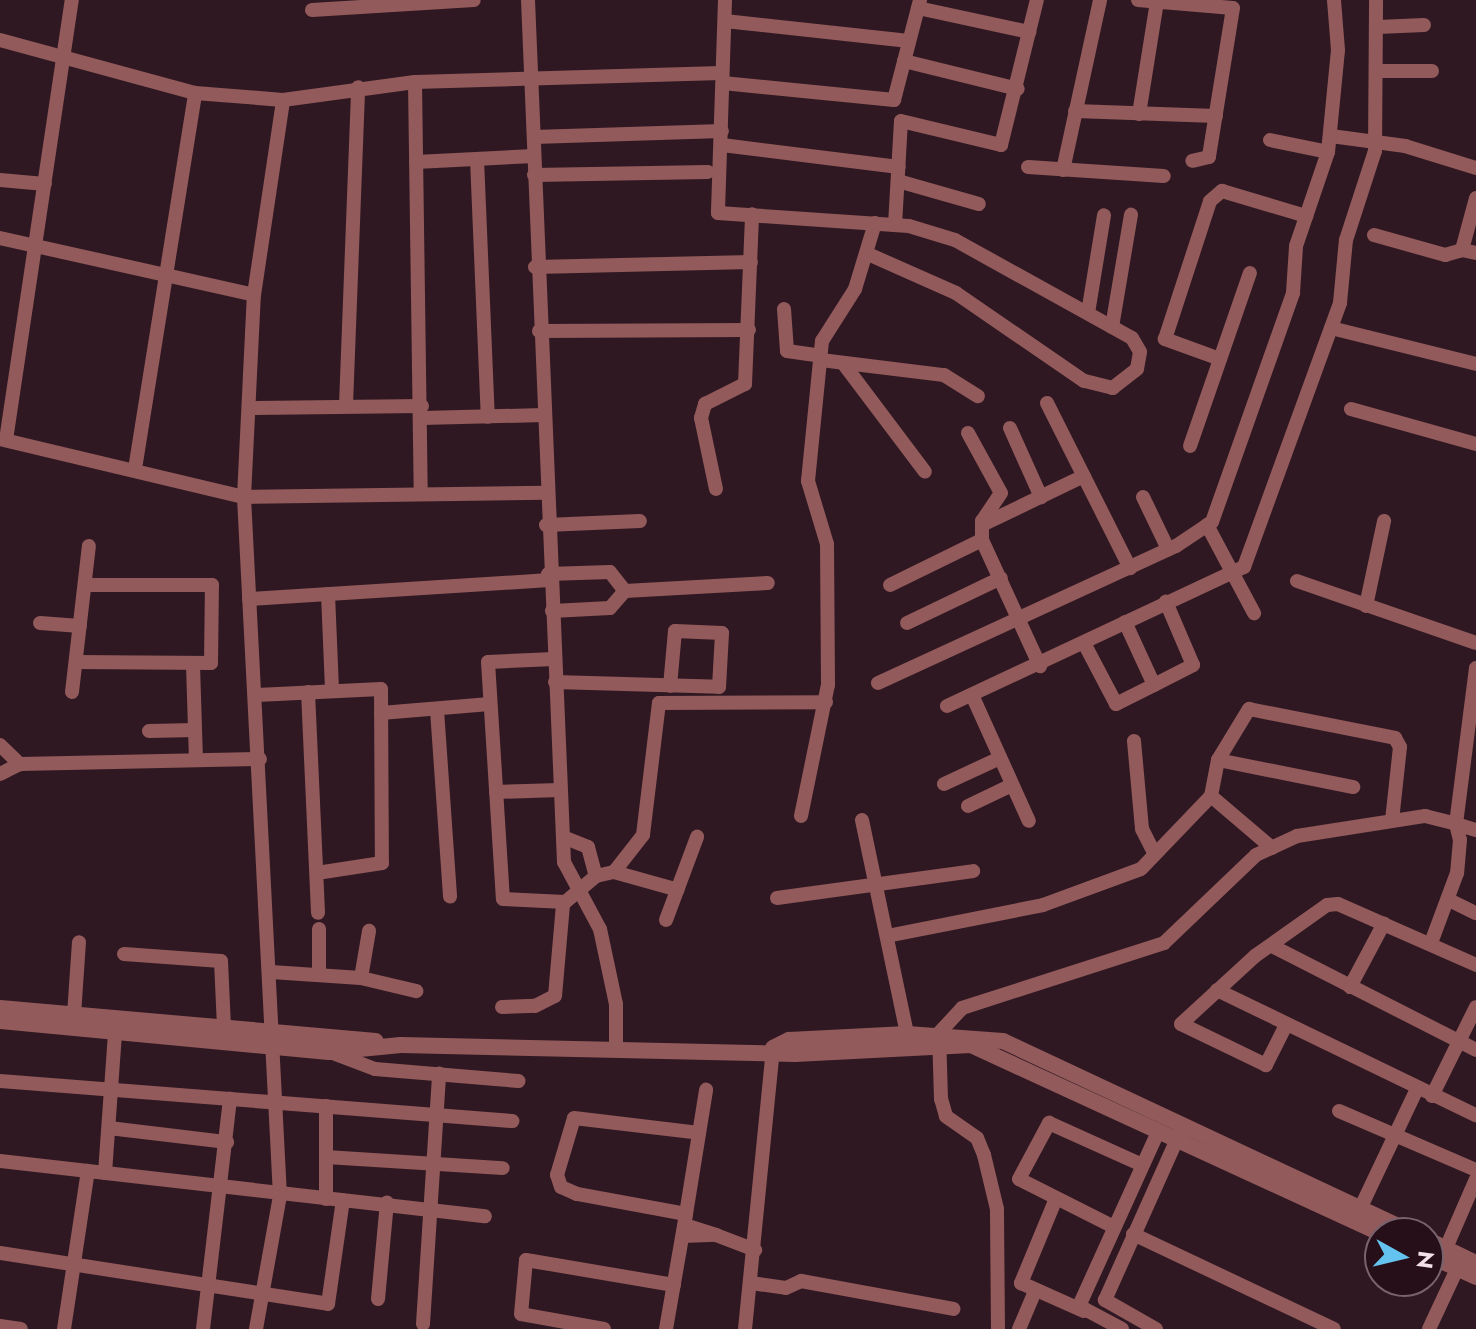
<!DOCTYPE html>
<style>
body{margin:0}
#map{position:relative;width:1476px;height:1329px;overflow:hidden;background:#301822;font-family:Jost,sans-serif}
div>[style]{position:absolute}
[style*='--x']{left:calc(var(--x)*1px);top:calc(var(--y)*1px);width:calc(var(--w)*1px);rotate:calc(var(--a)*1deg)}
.minor>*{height:14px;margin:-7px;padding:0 7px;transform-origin:7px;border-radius:7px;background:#925a5b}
.tertiary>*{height:16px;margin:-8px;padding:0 8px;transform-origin:8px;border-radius:8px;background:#925a5b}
span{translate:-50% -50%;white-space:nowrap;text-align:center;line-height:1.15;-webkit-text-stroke:7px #260f19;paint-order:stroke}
.north{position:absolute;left:1364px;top:1217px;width:80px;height:80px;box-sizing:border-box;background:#260f19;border:2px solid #78636c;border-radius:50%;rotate:98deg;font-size:22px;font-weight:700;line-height:32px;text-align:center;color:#f3e2e8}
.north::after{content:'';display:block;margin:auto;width:28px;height:36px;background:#65c4ef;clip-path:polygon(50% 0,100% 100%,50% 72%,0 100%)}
</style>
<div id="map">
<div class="minor">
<i style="--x:528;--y:0;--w:863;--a:87.61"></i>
<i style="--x:564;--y:862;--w:76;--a:61.8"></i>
<i style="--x:600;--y:929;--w:77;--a:78"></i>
<i style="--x:616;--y:1004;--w:44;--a:90"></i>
<i style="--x:725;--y:0;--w:213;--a:91.9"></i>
<i style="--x:718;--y:213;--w:191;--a:3.9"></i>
<i style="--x:909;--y:226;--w:48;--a:16.9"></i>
<i style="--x:955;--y:240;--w:202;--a:29"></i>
<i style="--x:1132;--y:338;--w:16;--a:60"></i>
<i style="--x:1140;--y:352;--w:17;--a:100"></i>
<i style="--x:1137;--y:369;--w:31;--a:142"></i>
<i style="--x:1113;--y:388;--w:30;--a:-166"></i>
<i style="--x:1084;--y:381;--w:155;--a:-145.5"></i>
<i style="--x:956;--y:293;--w:96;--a:-156.1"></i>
<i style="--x:1138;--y:0;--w:95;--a:4.8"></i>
<i style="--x:1233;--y:8;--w:151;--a:99.2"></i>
<i style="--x:1209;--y:157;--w:17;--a:167"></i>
<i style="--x:918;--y:8;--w:114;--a:12.2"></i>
<i style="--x:312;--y:10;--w:162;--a:-3.5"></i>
<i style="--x:725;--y:21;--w:185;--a:6.2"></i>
<i style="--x:1378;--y:27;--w:46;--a:-2.5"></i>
<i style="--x:0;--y:40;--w:202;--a:15.2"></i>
<i style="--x:195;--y:93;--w:88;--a:4.5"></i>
<i style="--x:283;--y:100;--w:133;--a:-7.8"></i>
<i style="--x:415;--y:82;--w:306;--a:-1.7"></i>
<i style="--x:904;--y:61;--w:117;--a:13.8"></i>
<i style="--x:1379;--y:71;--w:53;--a:0"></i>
<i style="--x:415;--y:82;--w:411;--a:89.2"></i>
<i style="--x:723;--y:83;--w:172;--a:5.7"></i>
<i style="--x:894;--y:100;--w:103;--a:-75.4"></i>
<i style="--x:1075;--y:111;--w:141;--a:2"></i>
<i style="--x:1139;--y:114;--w:114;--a:-80.9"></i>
<i style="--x:1331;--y:136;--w:75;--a:7.7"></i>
<i style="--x:1405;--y:146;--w:74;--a:17.2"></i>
<i style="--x:534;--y:137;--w:188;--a:-1.8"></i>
<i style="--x:1270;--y:140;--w:59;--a:11.7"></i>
<i style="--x:722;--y:145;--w:178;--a:7.1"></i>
<i style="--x:477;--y:159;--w:258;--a:87.6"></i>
<i style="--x:416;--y:162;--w:118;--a:-2.9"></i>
<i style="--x:1028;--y:167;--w:136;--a:3.8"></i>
<i style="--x:1063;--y:170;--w:174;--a:-77.7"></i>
<i style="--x:534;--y:175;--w:174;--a:-1"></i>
<i style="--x:0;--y:180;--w:45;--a:5.1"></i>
<i style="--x:898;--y:181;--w:84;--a:15.9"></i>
<i style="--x:1476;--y:198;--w:54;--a:105.1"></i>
<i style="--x:1462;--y:250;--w:14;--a:12"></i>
<i style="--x:895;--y:225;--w:104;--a:-86.7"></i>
<i style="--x:901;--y:121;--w:103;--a:13.5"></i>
<i style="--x:1001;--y:145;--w:149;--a:-76.1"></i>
<i style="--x:1374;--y:235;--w:74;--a:15.7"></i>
<i style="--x:1445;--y:255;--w:18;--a:-16"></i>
<i style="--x:0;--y:238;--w:260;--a:12.6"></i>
<i style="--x:535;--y:267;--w:216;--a:-1.3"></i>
<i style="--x:784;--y:309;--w:42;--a:85.9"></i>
<i style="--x:787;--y:351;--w:34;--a:8"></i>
<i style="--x:1088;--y:313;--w:99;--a:-80.7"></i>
<i style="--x:1112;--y:327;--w:114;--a:-80.4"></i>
<i style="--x:1331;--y:328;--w:149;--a:13.9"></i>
<i style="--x:539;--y:331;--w:210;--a:-0.3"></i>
<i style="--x:1220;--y:359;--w:59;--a:-160"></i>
<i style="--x:1165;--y:339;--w:145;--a:-71.9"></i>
<i style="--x:1210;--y:201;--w:16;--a:-40"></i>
<i style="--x:1222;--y:191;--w:88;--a:16.6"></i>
<i style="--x:821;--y:360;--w:124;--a:7"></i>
<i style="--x:944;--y:375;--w:40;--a:32"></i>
<i style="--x:843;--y:363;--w:136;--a:53"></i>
<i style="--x:1047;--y:403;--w:185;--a:63.3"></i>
<i style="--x:346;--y:405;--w:318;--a:-87.8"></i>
<i style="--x:249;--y:408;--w:173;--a:-0.7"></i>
<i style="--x:1351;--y:409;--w:130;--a:15.6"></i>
<i style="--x:422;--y:418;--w:122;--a:-1.4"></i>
<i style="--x:1010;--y:428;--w:76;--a:65.8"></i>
<i style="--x:968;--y:433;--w:68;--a:61.2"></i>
<i style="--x:1001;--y:493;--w:34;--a:124"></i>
<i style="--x:982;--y:521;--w:19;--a:90"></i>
<i style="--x:0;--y:439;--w:251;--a:13.4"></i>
<i style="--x:244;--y:497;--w:301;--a:-0.8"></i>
<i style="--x:6;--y:440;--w:445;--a:-81.5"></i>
<i style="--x:1190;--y:446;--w:183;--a:-70.9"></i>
<i style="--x:135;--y:469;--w:381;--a:-80.9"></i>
<i style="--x:716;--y:489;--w:73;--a:-101.9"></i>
<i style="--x:701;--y:418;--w:15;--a:-74"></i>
<i style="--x:705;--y:404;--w:45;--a:-26.6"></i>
<i style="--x:745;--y:384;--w:170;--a:-87.6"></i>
<i style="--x:1143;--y:497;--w:58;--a:64.3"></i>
<i style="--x:546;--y:525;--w:94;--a:-2.4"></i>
<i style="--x:982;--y:525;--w:113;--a:-25.7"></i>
<i style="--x:1207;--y:525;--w:100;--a:61.9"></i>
<i style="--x:548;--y:574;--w:62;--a:-1.8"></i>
<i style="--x:610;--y:572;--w:24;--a:52"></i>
<i style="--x:625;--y:591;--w:143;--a:-3.2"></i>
<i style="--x:1297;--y:581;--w:189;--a:19.1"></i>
<i style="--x:890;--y:585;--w:102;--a:-26.1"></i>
<i style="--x:982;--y:540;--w:139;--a:65.3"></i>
<i style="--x:328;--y:594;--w:97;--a:87.6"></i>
<i style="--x:249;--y:599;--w:301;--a:-3.6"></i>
<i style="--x:1366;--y:606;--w:87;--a:-78"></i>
<i style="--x:552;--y:611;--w:58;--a:-3"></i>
<i style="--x:610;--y:608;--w:23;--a:-49"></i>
<i style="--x:1125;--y:622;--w:69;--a:65.3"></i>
<i style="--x:40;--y:623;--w:40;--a:4.3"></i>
<i style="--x:907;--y:623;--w:104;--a:-25.6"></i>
<i style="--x:1084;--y:643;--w:69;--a:62.3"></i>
<i style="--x:1116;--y:704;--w:42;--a:-26.6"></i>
<i style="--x:1154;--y:685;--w:44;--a:-27.1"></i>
<i style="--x:1193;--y:665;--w:69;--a:-113.2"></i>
<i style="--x:554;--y:659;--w:66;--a:177.4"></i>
<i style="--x:488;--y:662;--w:237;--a:86.4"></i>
<i style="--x:503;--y:899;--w:62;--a:2.8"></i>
<i style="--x:76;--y:662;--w:135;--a:0.4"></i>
<i style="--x:211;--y:663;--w:78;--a:-89.3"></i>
<i style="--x:212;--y:585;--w:126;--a:180"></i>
<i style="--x:193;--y:665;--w:95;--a:88.2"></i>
<i style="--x:1476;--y:668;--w:157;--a:97.3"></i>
<i style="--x:1456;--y:824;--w:21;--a:17"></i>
<i style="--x:555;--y:682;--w:164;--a:1.7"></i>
<i style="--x:719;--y:687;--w:54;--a:-86.8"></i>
<i style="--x:722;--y:633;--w:47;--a:-177.6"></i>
<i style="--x:675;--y:631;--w:55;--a:95.2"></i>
<i style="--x:878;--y:683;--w:328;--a:-24.7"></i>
<i style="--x:1176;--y:546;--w:43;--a:-33.7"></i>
<i style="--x:1212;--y:522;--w:243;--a:-70.5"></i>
<i style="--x:1293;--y:293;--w:47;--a:-86.3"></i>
<i style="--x:1296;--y:246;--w:99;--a:-71.2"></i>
<i style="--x:1328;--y:152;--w:102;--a:-84.4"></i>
<i style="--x:1338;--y:50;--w:50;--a:-94.6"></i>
<i style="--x:72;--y:692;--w:147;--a:-83.4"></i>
<i style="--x:308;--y:692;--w:221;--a:87.4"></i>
<i style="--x:257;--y:695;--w:124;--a:-2.8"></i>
<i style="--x:381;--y:689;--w:174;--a:89.7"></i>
<i style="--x:382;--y:863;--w:66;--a:171.3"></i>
<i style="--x:972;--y:695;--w:138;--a:65.7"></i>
<i style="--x:947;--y:706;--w:328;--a:-25.1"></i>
<i style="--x:1244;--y:567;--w:281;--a:-70"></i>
<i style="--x:1340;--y:303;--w:63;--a:-84.6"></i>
<i style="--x:1346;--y:240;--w:94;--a:-72"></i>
<i style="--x:1375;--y:151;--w:151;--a:-89.6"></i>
<i style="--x:437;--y:710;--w:187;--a:86"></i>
<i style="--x:381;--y:713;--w:109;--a:-4.7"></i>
<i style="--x:149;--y:731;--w:46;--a:-1.2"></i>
<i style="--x:1134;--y:741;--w:88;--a:84.8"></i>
<i style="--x:1142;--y:829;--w:28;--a:63"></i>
<i style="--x:0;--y:745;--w:28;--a:44"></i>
<i style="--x:1218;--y:760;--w:138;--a:11.3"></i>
<i style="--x:0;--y:774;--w:22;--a:-27"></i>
<i style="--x:20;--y:764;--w:240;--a:-1.2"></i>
<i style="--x:944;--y:784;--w:62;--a:-24.9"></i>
<i style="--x:496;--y:792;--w:64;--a:-1.8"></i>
<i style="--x:1211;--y:796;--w:80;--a:40.4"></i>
<i style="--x:968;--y:806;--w:49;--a:-25.5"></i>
<i style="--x:801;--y:816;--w:134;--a:-78.4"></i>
<i style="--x:828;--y:685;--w:141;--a:-90.4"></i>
<i style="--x:827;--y:544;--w:66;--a:-106.8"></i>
<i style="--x:808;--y:481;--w:141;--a:-84.3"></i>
<i style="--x:822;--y:341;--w:62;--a:-57.6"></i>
<i style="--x:855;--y:289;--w:69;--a:-73.1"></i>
<i style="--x:862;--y:820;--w:219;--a:78.1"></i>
<i style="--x:563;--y:837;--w:27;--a:22"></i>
<i style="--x:588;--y:847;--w:30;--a:75"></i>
<i style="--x:614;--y:872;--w:66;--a:15.7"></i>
<i style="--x:777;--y:898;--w:198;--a:-7.8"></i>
<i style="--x:1449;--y:900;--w:30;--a:26"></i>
<i style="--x:666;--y:920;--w:89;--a:-69.5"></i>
<i style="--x:319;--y:929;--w:45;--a:90"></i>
<i style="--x:887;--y:936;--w:159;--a:-11.2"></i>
<i style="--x:1043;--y:905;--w:104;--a:-20.2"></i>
<i style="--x:1141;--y:869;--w:101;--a:-46.2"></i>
<i style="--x:1211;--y:796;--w:37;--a:-79"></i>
<i style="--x:1218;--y:760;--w:60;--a:-58.7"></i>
<i style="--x:1249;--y:709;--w:149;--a:11.2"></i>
<i style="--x:1395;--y:738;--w:10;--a:61"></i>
<i style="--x:1400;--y:747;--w:74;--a:96.2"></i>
<i style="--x:1274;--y:947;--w:227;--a:27"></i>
<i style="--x:124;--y:954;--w:97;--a:4.1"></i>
<i style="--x:221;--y:961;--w:66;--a:87.4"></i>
<i style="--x:271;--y:972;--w:90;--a:3.8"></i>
<i style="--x:361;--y:978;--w:57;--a:13.3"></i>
<i style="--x:361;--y:978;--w:48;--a:-80.3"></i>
<i style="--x:1350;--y:987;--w:72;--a:-62"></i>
<i style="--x:1217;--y:990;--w:288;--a:25.8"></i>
<i style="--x:502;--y:1007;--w:33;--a:-2"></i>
<i style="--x:535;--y:1006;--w:22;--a:-27"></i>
<i style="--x:555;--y:996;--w:92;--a:-85"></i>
<i style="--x:563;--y:904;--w:43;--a:-40.3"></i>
<i style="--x:596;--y:876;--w:18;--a:-13"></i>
<i style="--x:614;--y:872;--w:47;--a:-51.9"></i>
<i style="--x:643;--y:835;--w:133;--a:-83.1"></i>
<i style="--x:659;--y:703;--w:167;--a:-0.3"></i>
<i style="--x:74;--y:1015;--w:73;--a:-86.1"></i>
<i style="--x:1286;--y:1025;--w:45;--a:116.6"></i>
<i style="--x:1266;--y:1065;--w:94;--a:-154.2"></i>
<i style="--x:1181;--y:1024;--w:100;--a:-42.6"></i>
<i style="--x:1255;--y:956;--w:88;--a:-35.3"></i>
<i style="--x:1327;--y:905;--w:11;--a:-5"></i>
<i style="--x:1338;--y:904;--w:151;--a:23.8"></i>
<i style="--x:330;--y:1052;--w:48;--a:20.7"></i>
<i style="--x:375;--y:1069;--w:144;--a:4.8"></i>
<i style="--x:0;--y:1081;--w:514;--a:4.47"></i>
<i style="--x:1432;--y:1096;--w:99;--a:-63.7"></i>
<i style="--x:1339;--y:1111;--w:149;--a:23.3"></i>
<i style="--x:109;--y:1128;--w:119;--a:6.8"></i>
<i style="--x:326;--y:1157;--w:177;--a:3.6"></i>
<i style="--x:0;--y:1161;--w:488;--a:6.5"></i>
<i style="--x:105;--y:1173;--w:141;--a:-85.9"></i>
<i style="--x:326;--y:1199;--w:93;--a:-90"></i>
<i style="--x:1055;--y:1201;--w:89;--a:112.5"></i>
<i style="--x:1021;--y:1283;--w:69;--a:24"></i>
<i style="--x:1360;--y:1209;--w:133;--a:-64.6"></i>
<i style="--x:686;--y:1214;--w:126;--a:-80.8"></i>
<i style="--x:1114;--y:1227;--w:106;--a:-153.2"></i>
<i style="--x:1019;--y:1179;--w:64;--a:-61.8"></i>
<i style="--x:1049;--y:1123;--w:102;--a:24.3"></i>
<i style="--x:1133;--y:1234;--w:222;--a:25.3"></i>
<i style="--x:716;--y:1235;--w:42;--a:21"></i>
<i style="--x:683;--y:1236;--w:33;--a:-2"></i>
<i style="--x:716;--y:1235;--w:33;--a:-162"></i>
<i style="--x:1446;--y:1248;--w:75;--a:-66.5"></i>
<i style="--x:0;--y:1253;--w:332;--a:8.8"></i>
<i style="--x:328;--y:1304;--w:105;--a:-81.8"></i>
<i style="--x:751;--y:1283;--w:35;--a:8"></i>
<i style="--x:786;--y:1288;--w:17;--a:-25"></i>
<i style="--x:801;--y:1281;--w:155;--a:10.4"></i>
<i style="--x:378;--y:1299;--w:97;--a:-84.7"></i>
<i style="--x:423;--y:1324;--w:251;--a:-86.3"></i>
<i style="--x:0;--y:1326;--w:21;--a:8"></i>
<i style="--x:64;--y:1329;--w:160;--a:-81.4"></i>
<i style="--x:203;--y:1329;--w:232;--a:-83.3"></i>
<i style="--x:256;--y:1329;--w:135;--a:-79.8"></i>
<i style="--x:280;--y:1196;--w:700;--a:-92.95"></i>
<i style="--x:244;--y:497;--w:202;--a:-87.2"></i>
<i style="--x:254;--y:295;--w:197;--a:-81.5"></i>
<i style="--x:604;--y:1329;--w:84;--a:-169.8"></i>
<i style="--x:521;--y:1314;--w:54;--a:-84.7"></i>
<i style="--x:526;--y:1260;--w:150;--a:9.6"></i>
<i style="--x:666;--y:1329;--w:117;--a:-80.1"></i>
<i style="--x:686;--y:1214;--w:111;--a:-169.6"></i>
<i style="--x:577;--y:1194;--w:17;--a:-156"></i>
<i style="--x:561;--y:1187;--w:13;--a:-108"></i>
<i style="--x:557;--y:1175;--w:59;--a:-73.4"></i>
<i style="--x:574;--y:1118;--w:126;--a:6.8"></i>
<i style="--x:745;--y:1329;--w:282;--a:-84.3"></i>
<i style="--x:998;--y:1329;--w:120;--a:-90.5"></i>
<i style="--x:997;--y:1209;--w:56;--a:-103.5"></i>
<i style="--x:984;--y:1155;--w:18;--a:-112"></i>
<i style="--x:977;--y:1138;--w:38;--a:-145"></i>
<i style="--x:946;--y:1116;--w:18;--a:-106"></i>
<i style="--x:941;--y:1099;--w:66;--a:-91.7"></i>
<i style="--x:939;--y:1033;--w:34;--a:-47"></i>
<i style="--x:962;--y:1008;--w:212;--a:-17.8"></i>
<i style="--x:1164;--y:943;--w:127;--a:-43.7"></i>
<i style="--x:1256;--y:855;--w:45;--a:-24.9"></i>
<i style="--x:1297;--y:836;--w:130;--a:-8.9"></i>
<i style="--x:1425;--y:816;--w:32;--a:14"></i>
<i style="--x:1456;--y:824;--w:16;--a:76"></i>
<i style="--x:1460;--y:840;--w:33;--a:95"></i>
<i style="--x:1457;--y:873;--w:75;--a:110.4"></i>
<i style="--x:1019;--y:1329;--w:39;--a:-67"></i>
<i style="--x:1122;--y:1329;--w:49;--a:-151.9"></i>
<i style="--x:1079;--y:1306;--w:191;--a:-65.6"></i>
<i style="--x:1156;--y:1329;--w:59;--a:-150.4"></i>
<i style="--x:1105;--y:1300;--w:184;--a:-65.9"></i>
<i style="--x:1429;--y:1329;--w:66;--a:-65"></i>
</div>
<div class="tertiary">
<i style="--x:0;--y:1008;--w:377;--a:5"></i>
<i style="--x:0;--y:1021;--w:330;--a:5.4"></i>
<i style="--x:329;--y:1052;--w:72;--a:-5.6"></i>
<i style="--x:401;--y:1045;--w:394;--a:1.3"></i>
<i style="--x:795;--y:1054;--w:176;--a:-2.9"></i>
<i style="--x:971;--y:1045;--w:450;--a:24.7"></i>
<i style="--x:773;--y:1048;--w:18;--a:-27"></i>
<i style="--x:789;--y:1040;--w:118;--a:-2.9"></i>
<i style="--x:907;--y:1034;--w:96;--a:4.2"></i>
<i style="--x:1003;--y:1041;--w:452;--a:25.1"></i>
<i style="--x:1428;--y:1240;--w:53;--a:25.6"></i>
<i style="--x:1428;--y:1255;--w:53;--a:24.6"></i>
</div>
<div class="north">N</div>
</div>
